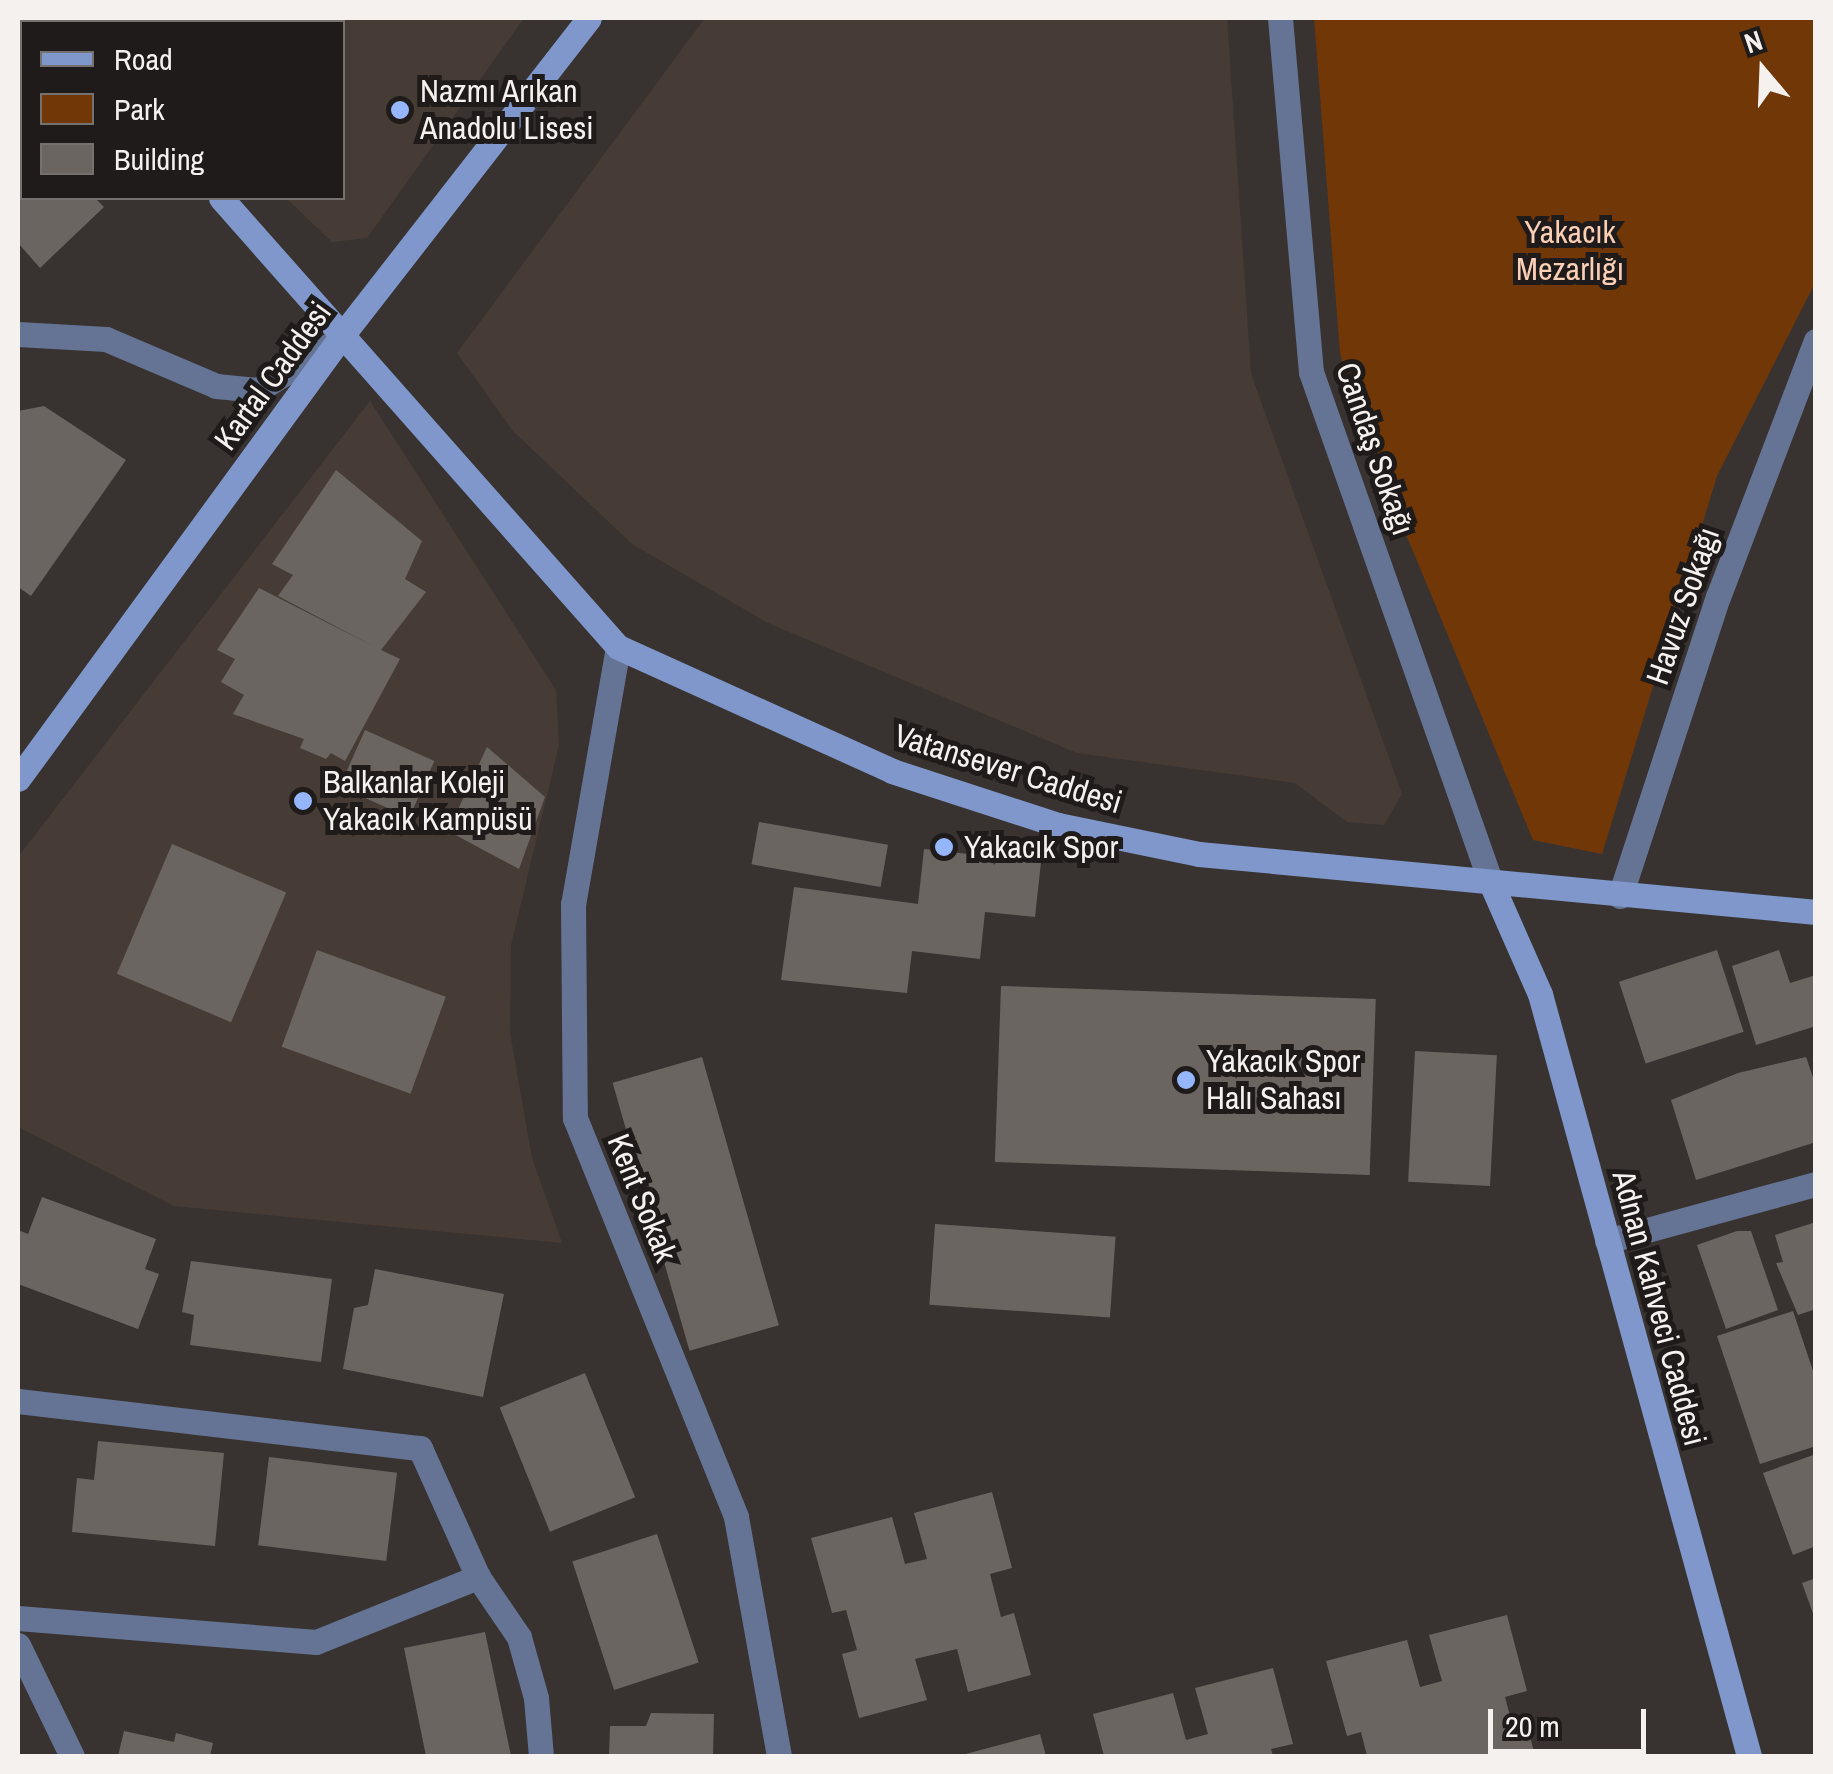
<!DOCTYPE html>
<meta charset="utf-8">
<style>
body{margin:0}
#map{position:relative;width:1833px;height:1774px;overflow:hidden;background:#383330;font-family:"Archivo Narrow",sans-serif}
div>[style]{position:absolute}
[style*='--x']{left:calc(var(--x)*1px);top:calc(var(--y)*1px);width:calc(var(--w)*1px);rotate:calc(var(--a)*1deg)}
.built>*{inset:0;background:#473c35}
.green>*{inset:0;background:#723707}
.building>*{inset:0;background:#6b6562;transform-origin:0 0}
.minor>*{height:25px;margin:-12.5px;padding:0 12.5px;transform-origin:12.5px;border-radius:12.5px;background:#657494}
.secondary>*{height:25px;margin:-12.5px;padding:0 12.5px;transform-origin:12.5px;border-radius:12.5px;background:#7f97ca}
.dots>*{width:28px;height:28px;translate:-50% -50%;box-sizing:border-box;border:5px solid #1e1b1a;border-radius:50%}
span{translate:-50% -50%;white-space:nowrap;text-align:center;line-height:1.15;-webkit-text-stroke:10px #1e1b1a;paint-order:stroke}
.poi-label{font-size:32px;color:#f4f1ef}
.left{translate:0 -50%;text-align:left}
.park-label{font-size:32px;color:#facfb6}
.street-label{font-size:32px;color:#f4f1ef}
.frame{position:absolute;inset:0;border:20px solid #f4f1ef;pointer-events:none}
.legend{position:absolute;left:20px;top:20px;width:325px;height:180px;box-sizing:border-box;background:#1e1b1a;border:2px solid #74716f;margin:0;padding:12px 18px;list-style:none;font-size:30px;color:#f4f1ef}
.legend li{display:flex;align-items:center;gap:20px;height:50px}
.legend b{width:50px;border:2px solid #74716f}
.north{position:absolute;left:1713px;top:20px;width:100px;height:100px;-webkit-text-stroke:8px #1e1b1a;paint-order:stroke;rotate:341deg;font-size:28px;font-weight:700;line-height:40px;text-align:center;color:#f4f1ef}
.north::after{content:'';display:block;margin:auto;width:35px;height:45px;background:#f4f1ef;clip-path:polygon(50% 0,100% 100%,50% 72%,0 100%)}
.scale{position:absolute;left:1488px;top:1709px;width:158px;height:45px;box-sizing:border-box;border:5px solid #f4f1ef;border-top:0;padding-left:12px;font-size:30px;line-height:35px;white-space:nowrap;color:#f4f1ef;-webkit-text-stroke:8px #1e1b1a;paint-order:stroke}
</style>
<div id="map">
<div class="built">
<i style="clip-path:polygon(170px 18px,524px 18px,367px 238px,332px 242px,286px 198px,342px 198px,342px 22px,166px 22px)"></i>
<i style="clip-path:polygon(705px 18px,1227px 18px,1251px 374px,1402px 794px,1384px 825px,1347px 822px,1295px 783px,1077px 753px,768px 623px,632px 544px,513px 431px,457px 353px)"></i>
<i style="clip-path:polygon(370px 401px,556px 690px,559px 745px,511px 945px,510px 1033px,532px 1158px,562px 1243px,174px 1206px,18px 1127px,18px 857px)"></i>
</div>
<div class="green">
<i style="clip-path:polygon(1314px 18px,1815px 18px,1815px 283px,1717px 476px,1602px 854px,1533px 840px,1356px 414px,1340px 353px)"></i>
</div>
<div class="building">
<i style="clip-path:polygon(18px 115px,22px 198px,95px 198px,104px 207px,40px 268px,18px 243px)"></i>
<i style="clip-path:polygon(44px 406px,126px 460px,31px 596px,18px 587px,18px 411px)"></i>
<i style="clip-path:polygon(336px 470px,422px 541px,405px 579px,426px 592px,381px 650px,400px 659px,345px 761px,331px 753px,326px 759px,300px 748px,304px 739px,233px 714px,244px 695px,221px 682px,235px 659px,217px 650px,259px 588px,375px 647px,278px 596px,293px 575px,272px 564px)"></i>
<i style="left:365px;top:730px;width:76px;height:62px;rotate:24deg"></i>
<i style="clip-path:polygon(487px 747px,545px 797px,519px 869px,448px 831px)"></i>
<i style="left:759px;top:822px;width:131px;height:43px;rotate:10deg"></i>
<i style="left:172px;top:844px;width:124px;height:141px;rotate:23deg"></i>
<i style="clip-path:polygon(924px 849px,1041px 862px,1035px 917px,985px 912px,980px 959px,912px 951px,907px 993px,781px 980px,794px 887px,918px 904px)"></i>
<i style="left:317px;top:950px;width:137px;height:103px;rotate:20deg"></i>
<i style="left:1717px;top:950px;width:86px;height:103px;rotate:72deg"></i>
<i style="clip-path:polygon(1779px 950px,1790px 983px,1816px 975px,1816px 1026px,1756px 1045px,1732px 966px)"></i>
<i style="left:1001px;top:986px;width:375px;height:176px;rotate:2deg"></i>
<i style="left:1415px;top:1051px;width:82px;height:131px;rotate:3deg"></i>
<i style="left:702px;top:1057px;width:279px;height:93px;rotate:74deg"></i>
<i style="clip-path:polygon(1806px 1057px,1816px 1086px,1816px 1142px,1696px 1180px,1671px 1100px,1738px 1073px)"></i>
<i style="clip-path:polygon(42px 1197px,156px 1239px,145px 1269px,159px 1274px,138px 1329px,18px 1284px,18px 1230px,28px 1234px)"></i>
<i style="clip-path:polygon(1816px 1222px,1816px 1309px,1798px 1315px,1776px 1263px,1783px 1262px,1775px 1235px)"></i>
<i style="left:935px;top:1224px;width:181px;height:81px;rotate:4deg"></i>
<i style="clip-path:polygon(1737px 1231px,1751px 1231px,1778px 1310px,1726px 1329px,1697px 1245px)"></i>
<i style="clip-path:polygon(191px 1261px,332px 1279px,321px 1362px,190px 1345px,194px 1315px,182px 1312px)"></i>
<i style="clip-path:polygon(375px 1269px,504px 1294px,483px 1397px,343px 1369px,354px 1308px,368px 1305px)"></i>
<i style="clip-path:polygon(1793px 1311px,1816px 1380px,1816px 1446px,1760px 1464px,1717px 1336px)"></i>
<i style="left:585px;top:1373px;width:134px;height:92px;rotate:68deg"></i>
<i style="clip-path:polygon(98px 1441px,224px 1453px,215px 1546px,72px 1532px,77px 1478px,94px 1480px)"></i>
<i style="clip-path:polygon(1816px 1454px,1816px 1546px,1793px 1555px,1763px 1473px)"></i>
<i style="left:269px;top:1457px;width:129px;height:89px;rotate:7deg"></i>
<i style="clip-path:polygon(992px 1492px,1012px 1568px,990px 1574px,1001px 1617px,1014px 1613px,1031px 1675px,968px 1692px,957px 1649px,915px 1659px,927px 1700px,859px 1718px,842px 1654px,857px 1650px,846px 1610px,832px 1613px,811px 1538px,892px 1517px,905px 1564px,927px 1559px,914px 1513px)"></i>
<i style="left:657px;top:1534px;width:135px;height:89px;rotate:72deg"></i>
<i style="clip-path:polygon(1816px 1578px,1816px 1619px,1815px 1619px,1802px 1583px)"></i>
<i style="clip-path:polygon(1507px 1615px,1527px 1691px,1505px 1697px,1516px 1739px,1530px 1736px,1535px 1756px,1367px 1756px,1361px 1732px,1347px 1736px,1326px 1661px,1407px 1640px,1420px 1687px,1442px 1681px,1429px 1635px)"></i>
<i style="clip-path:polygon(485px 1632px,511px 1756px,426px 1756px,404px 1648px)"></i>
<i style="clip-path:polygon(1273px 1668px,1293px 1744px,1271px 1749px,1273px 1756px,1104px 1756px,1093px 1714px,1173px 1693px,1186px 1740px,1208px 1734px,1195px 1688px)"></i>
<i style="clip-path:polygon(651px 1713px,714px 1714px,713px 1756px,609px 1756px,610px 1726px,646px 1726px)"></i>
<i style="clip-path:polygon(124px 1731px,174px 1742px,176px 1733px,213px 1743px,210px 1756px,118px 1756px)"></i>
<i style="clip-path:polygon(1040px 1734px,1046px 1756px,962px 1756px,962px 1755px)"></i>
</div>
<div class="minor">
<i style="--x:1280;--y:18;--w:355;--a:85"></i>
<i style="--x:1311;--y:372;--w:542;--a:70.6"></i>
<i style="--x:18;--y:334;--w:88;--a:3.3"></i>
<i style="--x:106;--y:339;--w:120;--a:23.1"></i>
<i style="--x:216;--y:386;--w:42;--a:5.4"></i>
<i style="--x:258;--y:390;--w:94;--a:-32"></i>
<i style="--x:618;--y:647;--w:261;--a:99.9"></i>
<i style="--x:573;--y:904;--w:214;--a:89.5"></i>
<i style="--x:575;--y:1118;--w:430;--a:68"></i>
<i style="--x:736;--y:1517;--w:243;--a:79.8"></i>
<i style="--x:1620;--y:896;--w:315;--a:-71.9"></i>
<i style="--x:1718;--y:597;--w:274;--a:-69.1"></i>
<i style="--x:1607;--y:1241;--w:217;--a:-15.3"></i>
<i style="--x:18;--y:1401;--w:405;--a:6.7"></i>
<i style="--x:420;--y:1448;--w:141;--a:65.8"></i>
<i style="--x:478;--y:1577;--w:73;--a:55.7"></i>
<i style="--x:519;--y:1637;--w:63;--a:74.4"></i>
<i style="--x:536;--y:1698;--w:58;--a:85.1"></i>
<i style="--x:18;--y:1618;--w:299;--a:4.6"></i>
<i style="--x:316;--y:1642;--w:175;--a:-21.9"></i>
<i style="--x:18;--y:1645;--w:123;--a:64.1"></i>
</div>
<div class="secondary">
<i style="--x:46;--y:18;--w:6;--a:39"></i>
<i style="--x:221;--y:198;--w:599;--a:48.52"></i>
<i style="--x:618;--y:647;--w:301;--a:24.3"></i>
<i style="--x:892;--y:771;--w:175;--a:18"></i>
<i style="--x:1058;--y:825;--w:144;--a:11.6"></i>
<i style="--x:1199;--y:854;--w:620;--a:5.37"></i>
<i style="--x:18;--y:779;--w:546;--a:-53.86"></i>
<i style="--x:340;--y:338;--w:405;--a:-52.1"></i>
<i style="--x:1491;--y:883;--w:121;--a:66.2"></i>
<i style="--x:1540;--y:994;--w:790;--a:74.66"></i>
</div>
<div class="dots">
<i style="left:400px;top:110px;background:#95b6fd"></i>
<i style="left:303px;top:801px;background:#95b6fd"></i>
<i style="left:944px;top:847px;background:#95b6fd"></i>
<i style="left:1186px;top:1080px;background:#95b6fd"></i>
</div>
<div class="poi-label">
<span class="left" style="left:420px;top:110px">Nazmı Arıkan<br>Anadolu Lisesi</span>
<span class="left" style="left:323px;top:801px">Balkanlar Koleji<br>Yakacık Kampüsü</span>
<span class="left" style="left:964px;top:847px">Yakacık Spor</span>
<span class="left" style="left:1206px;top:1080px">Yakacık Spor<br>Halı Sahası</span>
</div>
<div class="park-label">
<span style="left:1570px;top:251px">Yakacık<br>Mezarlığı</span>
</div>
<div class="street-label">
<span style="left:273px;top:376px;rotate:-54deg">Kartal Caddesi</span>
<span style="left:1375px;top:449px;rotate:71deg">Candaş Sokağı</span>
<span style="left:1683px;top:606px;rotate:-71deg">Havuz Sokağı</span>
<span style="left:1008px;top:769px;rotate:17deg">Vatansever Caddesi</span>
<span style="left:642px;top:1198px;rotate:68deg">Kent Sokak</span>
<span style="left:1659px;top:1308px;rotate:75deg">Adnan Kahveci Caddesi</span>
</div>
<div class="frame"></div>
<ul class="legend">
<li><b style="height:12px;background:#7f97ca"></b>Road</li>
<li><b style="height:28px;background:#723707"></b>Park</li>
<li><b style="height:28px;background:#6b6562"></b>Building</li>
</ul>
<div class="north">N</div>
<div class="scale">20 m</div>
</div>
